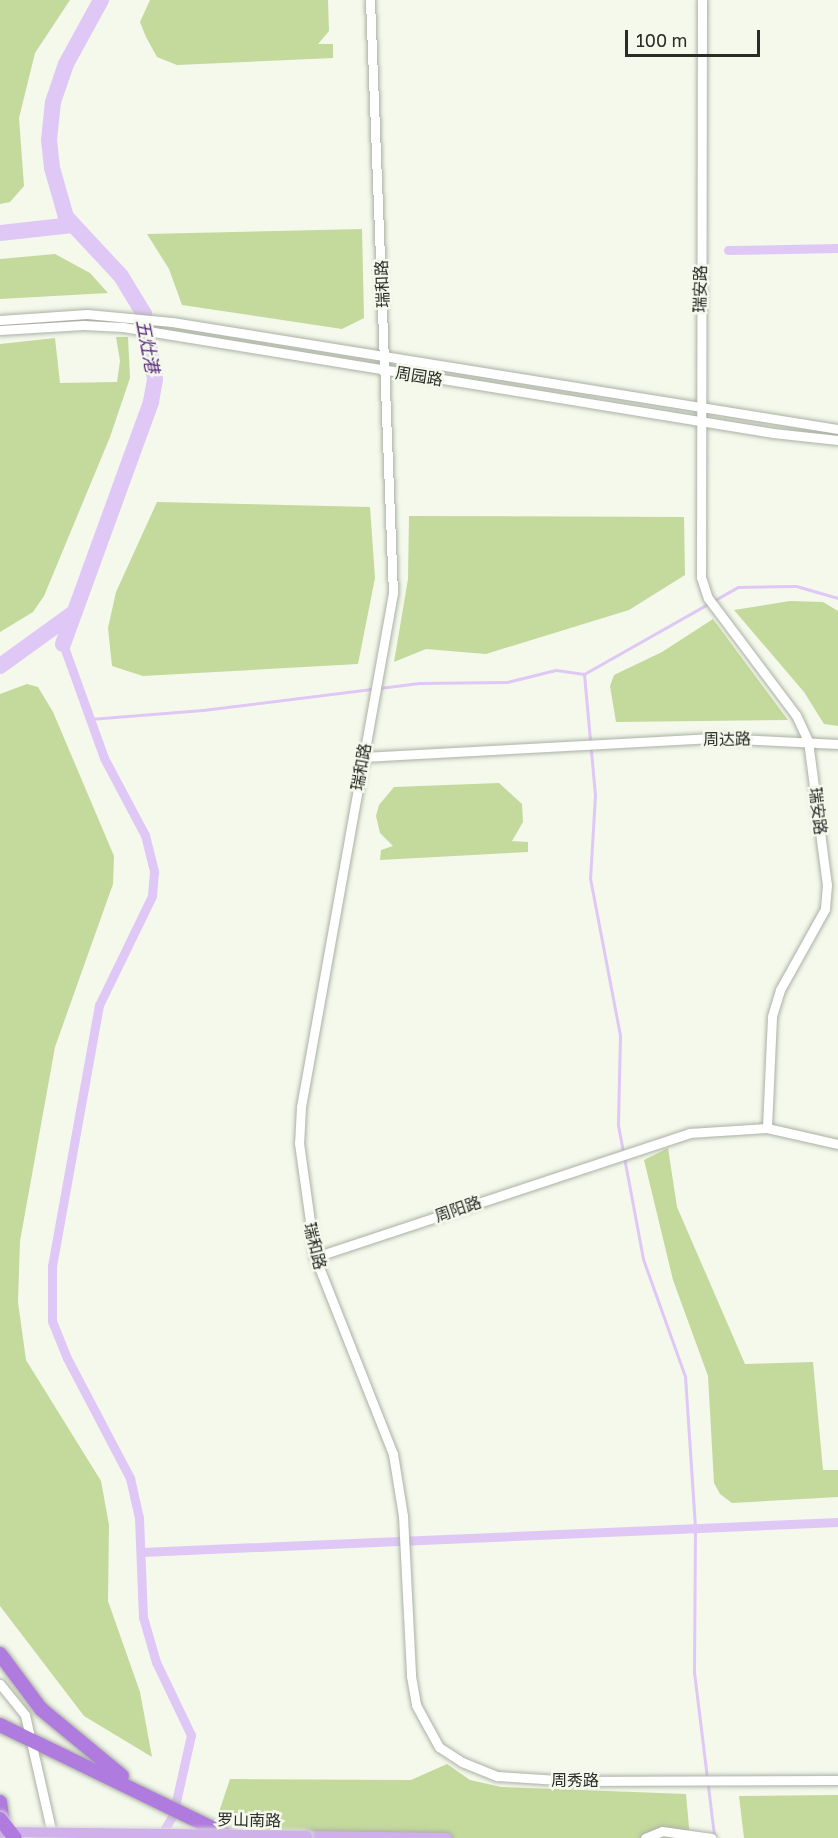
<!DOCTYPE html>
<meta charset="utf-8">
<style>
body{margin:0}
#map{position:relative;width:838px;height:1838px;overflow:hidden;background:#f4f9ec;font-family:"Golos Text","Noto Sans SC",sans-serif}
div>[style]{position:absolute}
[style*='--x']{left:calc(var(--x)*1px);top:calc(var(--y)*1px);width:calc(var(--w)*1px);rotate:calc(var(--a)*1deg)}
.green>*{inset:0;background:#c4d99c}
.stream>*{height:3px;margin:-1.5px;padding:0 1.5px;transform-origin:1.5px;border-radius:1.5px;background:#dfc8f6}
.canal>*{height:9px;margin:-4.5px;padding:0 4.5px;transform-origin:4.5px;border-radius:4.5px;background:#dfc8f6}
.river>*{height:16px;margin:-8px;padding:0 8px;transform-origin:8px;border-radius:8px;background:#dfc8f6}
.roads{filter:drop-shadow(0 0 2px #abb0a4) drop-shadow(0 0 2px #abb0a4)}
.minor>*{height:9px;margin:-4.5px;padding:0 4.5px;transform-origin:4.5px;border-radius:4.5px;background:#fff}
.major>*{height:10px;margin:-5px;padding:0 5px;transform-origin:5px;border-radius:5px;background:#d0b0eb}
.highway>*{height:14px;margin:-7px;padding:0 7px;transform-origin:7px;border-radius:7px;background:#b07bde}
.bridges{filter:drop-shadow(0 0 2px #d9d9d8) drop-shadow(0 0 2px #d9d9d8)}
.major-bridge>*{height:10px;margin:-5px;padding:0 5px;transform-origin:5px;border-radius:5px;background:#d0b0eb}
.highway-bridge>*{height:14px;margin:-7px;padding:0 7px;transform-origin:7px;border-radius:7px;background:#b07bde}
span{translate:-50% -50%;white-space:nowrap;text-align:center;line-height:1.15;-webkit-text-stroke:5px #f4f9ec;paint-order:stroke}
.street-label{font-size:16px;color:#2b2c28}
.water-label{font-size:18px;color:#5a287e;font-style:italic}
.scale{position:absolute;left:625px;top:30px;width:135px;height:27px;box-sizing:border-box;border:3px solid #2b2c28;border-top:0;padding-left:8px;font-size:18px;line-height:21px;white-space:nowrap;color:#2b2c28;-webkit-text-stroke:4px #f4f9ec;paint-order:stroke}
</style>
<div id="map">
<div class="green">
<div style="clip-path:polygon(0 0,70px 0,35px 53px,19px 118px,24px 186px,10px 202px,0 204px)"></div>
<div style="clip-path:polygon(150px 0,328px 0,329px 31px,318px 44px,333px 44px,333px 58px,177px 65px,157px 57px,146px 37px,140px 22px)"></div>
<div style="clip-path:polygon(362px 229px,364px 318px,342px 329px,182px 305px,169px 269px,147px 234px)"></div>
<div style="clip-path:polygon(55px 254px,90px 273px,108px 293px,0 299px,0 259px)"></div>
<div style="clip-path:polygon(116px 337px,128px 337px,130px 378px,110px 437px,44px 596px,33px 612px,0 632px,0 344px,55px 338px,60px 383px,117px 382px,120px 361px)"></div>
<div style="clip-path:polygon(157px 502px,370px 507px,375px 578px,358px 664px,143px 676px,112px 666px,108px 628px,116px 592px)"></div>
<div style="clip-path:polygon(409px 516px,684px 517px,685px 575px,629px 610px,486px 654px,426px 649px,394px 662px,408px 579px)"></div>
<div style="clip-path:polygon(790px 601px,823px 602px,838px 611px,838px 726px,824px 724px,804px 692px,734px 610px)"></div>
<div style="clip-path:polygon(713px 619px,788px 720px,616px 722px,610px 686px,614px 675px,662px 652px)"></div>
<div style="clip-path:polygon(27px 684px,38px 687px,53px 712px,114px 856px,113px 884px,55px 1047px,20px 1241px,18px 1302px,26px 1360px,101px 1481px,109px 1525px,108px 1601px,140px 1692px,152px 1757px,84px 1716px,0 1606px,0 694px)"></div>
<div style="clip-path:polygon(499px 783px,522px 804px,523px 822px,512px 841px,528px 842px,528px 852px,380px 860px,381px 850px,393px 846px,380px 833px,376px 816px,379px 805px,394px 787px)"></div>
<div style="clip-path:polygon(668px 1148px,677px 1207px,745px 1364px,813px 1362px,823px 1470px,838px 1470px,838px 1497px,732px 1503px,720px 1494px,714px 1483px,708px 1376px,673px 1280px,644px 1160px)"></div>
<div style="clip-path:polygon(447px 1764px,470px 1780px,501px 1787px,686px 1794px,690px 1838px,288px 1838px,218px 1815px,230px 1779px,411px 1780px)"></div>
<div style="clip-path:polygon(838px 1795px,838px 1838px,744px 1838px,739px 1796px)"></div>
</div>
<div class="stream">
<div style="--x:584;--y:674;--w:121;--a:84.8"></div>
<div style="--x:595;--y:795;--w:83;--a:93.4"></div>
<div style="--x:590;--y:878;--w:160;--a:79.2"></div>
<div style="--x:620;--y:1035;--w:90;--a:91.3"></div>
<div style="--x:618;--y:1125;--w:136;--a:79.4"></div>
<div style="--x:643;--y:1259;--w:124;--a:70.3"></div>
<div style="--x:685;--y:1376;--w:152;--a:86.2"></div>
<div style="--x:695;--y:1528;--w:144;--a:90.4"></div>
<div style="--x:694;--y:1672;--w:165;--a:83"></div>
<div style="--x:90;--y:719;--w:113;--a:-4.6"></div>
<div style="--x:203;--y:710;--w:218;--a:-7.1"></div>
<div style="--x:419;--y:683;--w:88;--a:-0.7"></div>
<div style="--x:507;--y:682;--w:50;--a:-13.8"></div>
<div style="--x:556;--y:670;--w:28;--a:8"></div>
<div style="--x:584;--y:674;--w:177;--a:-29.5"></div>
<div style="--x:738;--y:587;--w:58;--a:-1"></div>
<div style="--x:796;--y:586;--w:44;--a:15.9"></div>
</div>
<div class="canal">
<div style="--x:728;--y:250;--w:110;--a:-1"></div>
<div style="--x:63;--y:644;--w:121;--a:70.2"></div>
<div style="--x:104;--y:758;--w:87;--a:62"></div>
<div style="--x:145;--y:835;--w:38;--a:76"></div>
<div style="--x:154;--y:872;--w:24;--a:95"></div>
<div style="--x:152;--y:896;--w:121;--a:115.9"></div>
<div style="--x:99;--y:1005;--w:266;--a:100.2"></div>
<div style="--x:52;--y:1267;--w:54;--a:90"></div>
<div style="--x:52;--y:1321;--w:40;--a:68"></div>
<div style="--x:67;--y:1358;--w:136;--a:62.3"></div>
<div style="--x:130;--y:1478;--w:41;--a:77.3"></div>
<div style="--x:139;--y:1518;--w:99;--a:87.7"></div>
<div style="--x:143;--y:1617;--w:47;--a:73.9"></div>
<div style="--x:156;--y:1662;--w:81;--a:64.4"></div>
<div style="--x:191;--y:1735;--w:82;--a:102.7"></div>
<div style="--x:173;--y:1815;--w:26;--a:121"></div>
<div style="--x:142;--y:1552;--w:697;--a:-2.47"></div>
</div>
<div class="river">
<div style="--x:0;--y:233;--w:73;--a:-6.3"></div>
<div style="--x:63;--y:644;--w:258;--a:-70"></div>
<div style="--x:151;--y:402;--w:23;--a:-80"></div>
<div style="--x:155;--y:379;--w:66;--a:-99.6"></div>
<div style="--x:144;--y:314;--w:44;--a:-121.2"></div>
<div style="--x:121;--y:276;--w:81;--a:-133"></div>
<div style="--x:66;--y:217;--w:51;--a:-105.9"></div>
<div style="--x:52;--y:168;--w:28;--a:-96"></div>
<div style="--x:49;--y:140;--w:38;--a:-84"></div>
<div style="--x:53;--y:102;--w:40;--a:-71.1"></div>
<div style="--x:66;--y:64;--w:73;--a:-61.3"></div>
<div style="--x:0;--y:666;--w:92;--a:-35.8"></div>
</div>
<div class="roads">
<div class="minor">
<div style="--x:370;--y:0;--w:593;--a:87.78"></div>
<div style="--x:393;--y:593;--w:522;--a:100.15"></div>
<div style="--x:301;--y:1107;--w:36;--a:93"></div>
<div style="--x:299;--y:1143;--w:115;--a:82"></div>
<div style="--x:315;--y:1257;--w:212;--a:68.4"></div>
<div style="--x:393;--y:1454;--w:63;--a:80.8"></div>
<div style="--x:403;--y:1516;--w:160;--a:87.1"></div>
<div style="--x:411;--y:1676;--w:29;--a:80"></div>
<div style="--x:416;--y:1705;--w:48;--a:61.3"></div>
<div style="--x:439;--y:1747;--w:27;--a:33"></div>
<div style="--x:462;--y:1762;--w:38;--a:22"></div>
<div style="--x:497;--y:1776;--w:76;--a:3.8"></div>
<div style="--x:573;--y:1781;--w:265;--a:-0.2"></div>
<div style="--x:702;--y:0;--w:577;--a:90.1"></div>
<div style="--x:701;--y:577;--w:22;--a:72"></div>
<div style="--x:708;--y:598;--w:146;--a:53.1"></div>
<div style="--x:796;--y:715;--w:29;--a:65"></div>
<div style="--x:808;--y:741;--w:145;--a:82.5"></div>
<div style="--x:827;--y:885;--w:24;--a:95"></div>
<div style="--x:825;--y:909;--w:93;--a:119.1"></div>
<div style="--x:780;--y:990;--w:28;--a:107"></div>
<div style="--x:772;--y:1017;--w:111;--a:92.6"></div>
<div style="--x:0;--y:320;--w:87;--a:-3.9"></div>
<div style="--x:87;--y:314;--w:85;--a:5.4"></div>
<div style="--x:172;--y:322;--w:675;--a:9.13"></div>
<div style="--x:0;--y:330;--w:83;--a:-3.4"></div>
<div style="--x:83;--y:325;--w:40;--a:2.9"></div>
<div style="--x:123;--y:327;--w:659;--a:9.26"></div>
<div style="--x:773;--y:433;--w:65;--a:6.1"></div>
<div style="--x:363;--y:757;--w:355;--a:-3.1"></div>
<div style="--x:717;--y:738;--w:121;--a:2.8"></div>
<div style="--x:315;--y:1257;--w:394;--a:-18.3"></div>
<div style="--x:689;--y:1133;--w:78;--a:-3.7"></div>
<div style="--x:767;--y:1128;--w:73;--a:12.7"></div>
<div style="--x:0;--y:1684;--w:40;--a:51"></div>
<div style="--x:25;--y:1715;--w:126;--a:77.2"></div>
<div style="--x:645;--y:1838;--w:18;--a:-22"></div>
<div style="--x:662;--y:1831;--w:50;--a:8"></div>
</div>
<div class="major">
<div style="--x:307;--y:1836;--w:140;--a:0.8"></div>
</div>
<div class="highway">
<div style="--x:0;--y:1654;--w:69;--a:53.3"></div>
<div style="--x:41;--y:1709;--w:105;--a:39.6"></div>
<div style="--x:0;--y:1725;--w:257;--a:25.9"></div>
<div style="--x:0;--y:1802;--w:36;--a:82"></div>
</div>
</div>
<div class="bridges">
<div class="major-bridge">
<div style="--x:0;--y:1832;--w:307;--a:0.7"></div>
</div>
<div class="highway-bridge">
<div style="--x:0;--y:1819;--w:24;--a:52"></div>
</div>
</div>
<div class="street-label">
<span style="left:382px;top:284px;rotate:-92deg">瑞和路</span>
<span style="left:700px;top:289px;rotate:-89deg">瑞安路</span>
<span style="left:419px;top:376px;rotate:9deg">周园路</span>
<span style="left:727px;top:739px;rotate:-1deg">周达路</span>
<span style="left:361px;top:767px;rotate:-80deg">瑞和路</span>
<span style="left:818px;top:811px;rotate:83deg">瑞安路</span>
<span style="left:458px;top:1209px;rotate:-19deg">周阳路</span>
<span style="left:315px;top:1246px;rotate:76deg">瑞和路</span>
<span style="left:575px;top:1780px">周秀路</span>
<span style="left:249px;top:1820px;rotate:1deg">罗山南路</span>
</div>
<div class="water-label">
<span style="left:148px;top:346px;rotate:79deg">五灶港</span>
</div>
<div class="scale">100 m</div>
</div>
